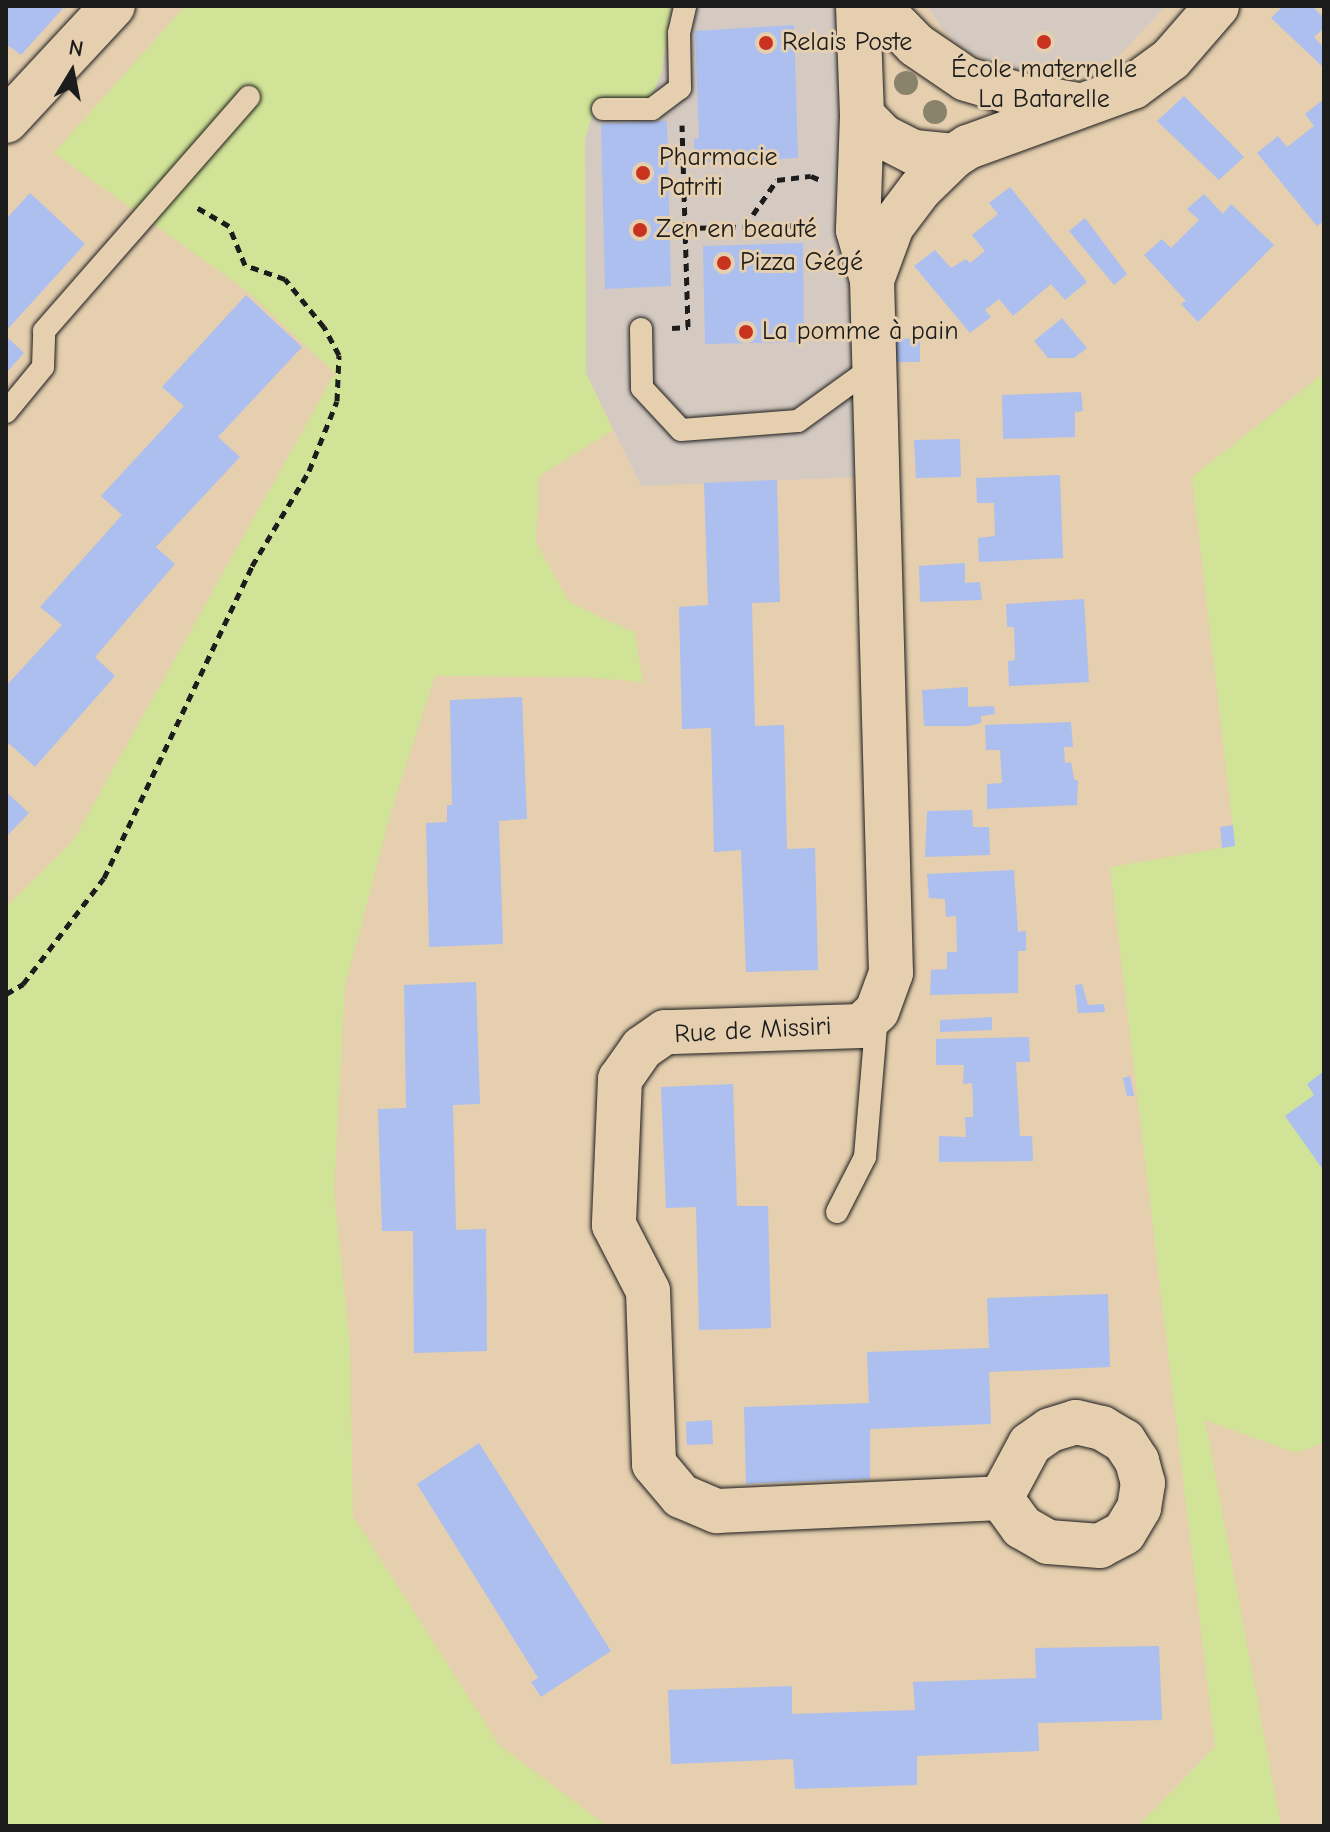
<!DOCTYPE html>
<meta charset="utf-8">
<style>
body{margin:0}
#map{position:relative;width:1330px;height:1832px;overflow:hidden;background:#e5cfaf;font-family:"Comic Neue",sans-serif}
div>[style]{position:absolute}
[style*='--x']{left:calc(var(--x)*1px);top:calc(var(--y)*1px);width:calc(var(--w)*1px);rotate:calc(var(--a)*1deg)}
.built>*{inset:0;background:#d4cac2}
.green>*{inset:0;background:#d1e397}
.building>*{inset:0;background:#acbfee}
.path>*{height:5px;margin-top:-2.5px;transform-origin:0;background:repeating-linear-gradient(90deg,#1c1c1c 0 8px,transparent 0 14px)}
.roads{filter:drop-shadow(0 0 2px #1c1c1c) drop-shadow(0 0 2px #1c1c1c)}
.service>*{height:22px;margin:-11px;padding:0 11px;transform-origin:11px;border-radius:11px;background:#e5cfaf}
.minor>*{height:44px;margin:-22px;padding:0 22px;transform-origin:22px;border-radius:22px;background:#e5cfaf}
.trees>*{width:24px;height:24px;margin:-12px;border-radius:50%;background:#8a836c}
.dots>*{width:22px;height:22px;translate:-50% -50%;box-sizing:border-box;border:4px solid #e5cfaf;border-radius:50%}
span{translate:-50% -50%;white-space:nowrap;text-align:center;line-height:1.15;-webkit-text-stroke:6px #e5cfaf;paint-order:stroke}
.poi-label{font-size:26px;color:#1c1c1c}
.left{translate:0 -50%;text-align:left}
.street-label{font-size:26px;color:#1c1c1c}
.frame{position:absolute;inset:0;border:8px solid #1c1c1c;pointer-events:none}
.north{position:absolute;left:32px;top:32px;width:80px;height:80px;-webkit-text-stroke:6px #e5cfaf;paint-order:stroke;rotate:10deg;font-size:22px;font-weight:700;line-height:32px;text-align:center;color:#1c1c1c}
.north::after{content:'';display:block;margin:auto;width:28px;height:36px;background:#1c1c1c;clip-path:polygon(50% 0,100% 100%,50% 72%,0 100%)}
</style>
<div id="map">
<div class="built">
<div style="clip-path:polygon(671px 6px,839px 6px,857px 477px,641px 486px,586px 373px,585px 139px,597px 99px,662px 71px)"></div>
<div style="clip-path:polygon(927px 6px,1166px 6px,1116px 59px,1074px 75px,1032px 76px,968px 53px,943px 30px)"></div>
</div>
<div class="green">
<div style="clip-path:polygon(185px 6px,671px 6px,662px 71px,650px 100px,597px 99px,585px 139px,586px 373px,613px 430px,539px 476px,536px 542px,569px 602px,635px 633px,643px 682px,584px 677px,435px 676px,393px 805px,345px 986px,334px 1192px,350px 1346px,353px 1516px,499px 1745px,607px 1826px,6px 1826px,6px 907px,73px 841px,335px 373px,247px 291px,54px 153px)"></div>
<div style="clip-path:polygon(1324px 373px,1324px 1442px,1296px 1453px,1205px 1420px,1281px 1826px,1125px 1826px,1140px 1824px,1215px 1747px,1110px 867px,1235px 846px,1192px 477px)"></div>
</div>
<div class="building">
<div style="clip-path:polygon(6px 6px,65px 6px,21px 55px,9px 46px,6px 49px)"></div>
<div style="clip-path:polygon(1283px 6px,1312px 6px,1324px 18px,1324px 28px,1314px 37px,1324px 48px,1322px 66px,1271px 18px)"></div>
<div style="clip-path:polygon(794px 25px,798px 158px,700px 163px,699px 156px,694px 155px,694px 139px,699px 138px,695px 31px)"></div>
<div style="clip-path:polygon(1184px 96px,1244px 157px,1219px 180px,1157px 121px)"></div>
<div style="clip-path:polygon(1324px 99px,1324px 221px,1317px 226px,1257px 153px,1278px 136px,1287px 147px,1314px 126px,1305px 114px)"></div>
<div style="clip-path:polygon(667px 121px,671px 286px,605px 289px,601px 124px)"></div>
<div style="clip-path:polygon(1010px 187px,1087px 282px,1065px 300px,1051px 284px,1013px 316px,999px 299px,985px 310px,991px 317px,970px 333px,914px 266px,935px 250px,951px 268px,966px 259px,970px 263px,985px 251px,972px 235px,998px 214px,989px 203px)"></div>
<div style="clip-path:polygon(30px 193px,85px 244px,6px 331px,6px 219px)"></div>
<div style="clip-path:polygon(1204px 194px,1223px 214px,1231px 204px,1274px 245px,1198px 322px,1181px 304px,1186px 301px,1144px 255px,1162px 239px,1171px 248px,1199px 220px,1187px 209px)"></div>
<div style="clip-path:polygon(1085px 218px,1127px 274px,1114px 285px,1069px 231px)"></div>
<div style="clip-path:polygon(803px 243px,804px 342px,705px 344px,703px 246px)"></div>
<div style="clip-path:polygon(246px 295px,302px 347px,218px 437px,240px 457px,156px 547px,175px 564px,95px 657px,115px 676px,35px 767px,6px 741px,6px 686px,62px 625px,40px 607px,122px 515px,101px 496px,184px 406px,162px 387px)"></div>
<div style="clip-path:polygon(1062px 318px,1087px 348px,1074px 358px,1048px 358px,1034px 341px)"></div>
<div style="clip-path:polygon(6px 336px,24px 353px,6px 373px)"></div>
<div style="clip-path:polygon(920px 338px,920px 362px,895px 362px,895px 339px)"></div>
<div style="clip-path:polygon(1081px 392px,1083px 411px,1075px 412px,1075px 437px,1003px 439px,1002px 395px)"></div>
<div style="clip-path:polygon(960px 439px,961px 477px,916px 478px,914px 440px)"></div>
<div style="clip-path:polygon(1060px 475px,1063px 558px,979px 562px,978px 538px,995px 536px,994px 503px,977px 503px,976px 478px)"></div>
<div style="clip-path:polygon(777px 480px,780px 602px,752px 603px,755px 726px,784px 725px,787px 849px,815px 848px,818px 970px,746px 972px,741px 850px,714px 852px,711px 728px,682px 729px,679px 607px,708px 605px,704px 483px)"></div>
<div style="clip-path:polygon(965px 563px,965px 583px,980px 582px,982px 600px,920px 602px,919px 566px)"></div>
<div style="clip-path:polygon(1084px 599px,1089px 682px,1009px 686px,1008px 661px,1015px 660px,1014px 627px,1007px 627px,1006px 604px)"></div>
<div style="clip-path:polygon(968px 687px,968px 707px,994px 706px,995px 714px,981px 716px,981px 723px,969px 726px,924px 726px,922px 690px)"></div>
<div style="clip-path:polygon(522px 697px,527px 819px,499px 821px,503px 944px,429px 947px,426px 823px,447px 822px,447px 805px,452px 805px,450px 700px)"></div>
<div style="clip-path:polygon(1071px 722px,1073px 747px,1064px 747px,1065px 763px,1071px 762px,1074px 779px,1078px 781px,1077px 805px,987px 809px,987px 784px,1002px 783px,1000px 750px,986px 750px,985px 725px)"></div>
<div style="clip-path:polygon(6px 792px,29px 813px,6px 837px)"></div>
<div style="clip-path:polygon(972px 810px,973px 827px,989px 827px,990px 855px,925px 857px,927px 811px)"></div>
<div style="clip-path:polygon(1233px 825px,1235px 846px,1222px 848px,1220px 827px)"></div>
<div style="clip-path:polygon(1014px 870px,1018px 932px,1026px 931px,1026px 951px,1018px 951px,1018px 993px,930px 995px,931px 970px,947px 969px,947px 952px,957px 952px,956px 916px,946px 917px,945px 899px,929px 898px,927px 874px)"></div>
<div style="clip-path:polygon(476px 982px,480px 1104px,453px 1105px,456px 1230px,486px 1229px,487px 1351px,414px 1353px,413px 1231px,382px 1231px,378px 1109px,406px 1108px,404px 985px)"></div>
<div style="clip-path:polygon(1082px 984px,1088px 1005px,1104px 1004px,1105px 1012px,1078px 1013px,1075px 985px)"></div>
<div style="clip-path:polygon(992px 1017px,992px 1030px,940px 1032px,940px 1020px)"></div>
<div style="clip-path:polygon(1029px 1037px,1030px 1062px,1016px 1062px,1020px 1136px,1032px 1136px,1033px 1161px,939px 1162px,939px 1136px,966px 1137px,965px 1117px,973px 1117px,973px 1100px,972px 1083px,963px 1084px,964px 1065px,936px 1065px,936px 1039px)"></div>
<div style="clip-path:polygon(1324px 1071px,1324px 1171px,1285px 1116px,1314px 1095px,1307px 1084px)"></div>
<div style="clip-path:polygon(1130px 1076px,1134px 1096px,1127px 1096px,1123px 1078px)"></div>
<div style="clip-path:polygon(733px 1084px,737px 1206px,768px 1206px,771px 1328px,699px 1330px,696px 1207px,666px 1208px,661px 1087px)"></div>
<div style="clip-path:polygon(1108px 1294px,1110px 1367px,989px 1372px,991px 1424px,870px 1429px,870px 1479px,746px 1484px,744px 1407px,869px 1403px,867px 1352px,989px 1348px,987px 1298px)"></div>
<div style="clip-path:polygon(712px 1420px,713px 1444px,687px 1445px,686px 1422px)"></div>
<div style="clip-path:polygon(479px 1443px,611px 1651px,541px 1697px,531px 1682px,538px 1678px,417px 1484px)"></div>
<div style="clip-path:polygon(1159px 1646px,1162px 1720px,1038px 1723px,1039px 1751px,917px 1756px,917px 1785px,795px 1789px,793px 1759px,671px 1764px,668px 1690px,792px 1686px,792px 1714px,915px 1710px,913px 1682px,1036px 1678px,1035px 1648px)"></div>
</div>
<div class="path">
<div style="--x:745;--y:226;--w:56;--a:-55.2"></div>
<div style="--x:777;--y:180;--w:34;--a:-7"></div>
<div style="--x:811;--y:176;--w:8;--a:23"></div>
<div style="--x:686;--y:228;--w:128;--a:-1.3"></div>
<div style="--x:672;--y:328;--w:16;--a:-4"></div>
<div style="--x:688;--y:327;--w:202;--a:-91.7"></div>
<div style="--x:6;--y:994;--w:20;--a:-30"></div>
<div style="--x:23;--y:984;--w:133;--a:-52.6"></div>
<div style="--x:104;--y:878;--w:345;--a:-64.6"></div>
<div style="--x:252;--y:566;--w:111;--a:-59"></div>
<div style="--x:309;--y:471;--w:75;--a:-68.2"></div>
<div style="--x:337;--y:401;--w:46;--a:-87.5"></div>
<div style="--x:339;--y:355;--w:32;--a:-118"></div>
<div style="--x:324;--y:327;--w:62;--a:-129.1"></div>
<div style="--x:285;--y:279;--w:42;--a:-160.7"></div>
<div style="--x:245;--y:265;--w:42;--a:-112.3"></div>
<div style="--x:229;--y:226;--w:39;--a:-150"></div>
</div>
<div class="roads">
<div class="service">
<div style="--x:603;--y:109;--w:49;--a:0"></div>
<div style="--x:652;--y:109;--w:35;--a:-37"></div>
<div style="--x:680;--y:88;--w:55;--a:-91"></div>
<div style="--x:679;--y:33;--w:28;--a:-77"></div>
<div style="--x:641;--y:329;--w:59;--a:89"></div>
<div style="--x:642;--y:388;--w:57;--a:47.1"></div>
<div style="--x:681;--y:430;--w:117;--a:-4.4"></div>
<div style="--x:798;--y:421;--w:92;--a:-35.8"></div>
<div style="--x:6;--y:412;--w:58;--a:-50.6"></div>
<div style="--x:43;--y:367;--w:36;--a:-88"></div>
<div style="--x:44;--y:331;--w:311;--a:-48.8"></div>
<div style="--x:837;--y:1212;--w:62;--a:-63"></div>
<div style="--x:865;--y:1157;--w:144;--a:-85.2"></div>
</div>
<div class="minor">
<div style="--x:858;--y:6;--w:109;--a:87.9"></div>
<div style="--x:862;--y:115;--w:29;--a:46"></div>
<div style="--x:882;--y:136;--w:36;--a:27"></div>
<div style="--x:914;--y:152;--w:40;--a:5.7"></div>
<div style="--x:954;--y:156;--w:17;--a:-33"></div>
<div style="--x:968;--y:147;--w:176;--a:-20"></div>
<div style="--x:1133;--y:87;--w:47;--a:-36.4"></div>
<div style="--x:1171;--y:59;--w:70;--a:-49"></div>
<div style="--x:878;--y:6;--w:54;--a:45.7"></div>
<div style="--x:916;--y:45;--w:60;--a:34.2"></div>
<div style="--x:966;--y:79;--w:56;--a:16.5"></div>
<div style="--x:1020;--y:95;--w:59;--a:9.8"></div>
<div style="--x:862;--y:115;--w:115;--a:92"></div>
<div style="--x:858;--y:230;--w:52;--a:74.4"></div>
<div style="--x:872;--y:280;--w:693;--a:88.43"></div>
<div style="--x:891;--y:973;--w:40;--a:110.2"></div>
<div style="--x:877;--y:1011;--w:22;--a:137"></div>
<div style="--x:861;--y:1026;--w:196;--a:178.2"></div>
<div style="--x:665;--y:1032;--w:28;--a:145"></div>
<div style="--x:642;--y:1048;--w:38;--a:125"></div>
<div style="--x:620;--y:1079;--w:146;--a:92.4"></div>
<div style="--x:614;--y:1225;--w:74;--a:62.7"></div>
<div style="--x:648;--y:1291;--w:173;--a:88"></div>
<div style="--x:654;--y:1464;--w:42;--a:49.8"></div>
<div style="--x:681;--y:1496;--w:39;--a:23"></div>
<div style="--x:717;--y:1511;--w:284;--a:-2.6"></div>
<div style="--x:1001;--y:1498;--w:61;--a:-61.8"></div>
<div style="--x:1030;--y:1444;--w:24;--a:-35"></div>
<div style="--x:1050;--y:1430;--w:27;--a:-17"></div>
<div style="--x:1076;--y:1422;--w:27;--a:13"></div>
<div style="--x:1102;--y:1428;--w:26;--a:31"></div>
<div style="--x:1124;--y:1441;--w:24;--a:57"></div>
<div style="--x:1137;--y:1461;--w:23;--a:75"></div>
<div style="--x:1143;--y:1483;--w:25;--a:99"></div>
<div style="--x:1139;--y:1508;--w:29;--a:121"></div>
<div style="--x:1124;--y:1533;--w:27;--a:152"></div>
<div style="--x:1100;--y:1546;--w:52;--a:-175.6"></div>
<div style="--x:1048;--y:1542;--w:30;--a:-150"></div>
<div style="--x:1022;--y:1527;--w:36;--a:-126"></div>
<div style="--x:6;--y:121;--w:157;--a:-47.1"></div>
<div style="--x:872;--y:280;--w:58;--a:-69.7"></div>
<div style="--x:892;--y:226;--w:46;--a:-52.9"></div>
<div style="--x:920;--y:189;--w:47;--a:-44.1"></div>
</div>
</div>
<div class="trees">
<div style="left:906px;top:83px"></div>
<div style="left:935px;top:112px"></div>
</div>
<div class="dots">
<div style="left:1044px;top:42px;background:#c8321e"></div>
<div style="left:766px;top:43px;background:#c8321e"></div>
<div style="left:643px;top:173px;background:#c8321e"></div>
<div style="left:640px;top:230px;background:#c8321e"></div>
<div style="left:724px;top:263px;background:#c8321e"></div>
<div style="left:746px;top:332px;background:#c8321e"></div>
</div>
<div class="poi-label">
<span class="left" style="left:782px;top:43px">Relais Poste</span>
<span style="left:1044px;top:85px">École maternelle<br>La Batarelle</span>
<span class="left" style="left:659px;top:173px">Pharmacie<br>Patriti</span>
<span class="left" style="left:656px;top:230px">Zen en beauté</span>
<span class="left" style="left:740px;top:263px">Pizza Gégé</span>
<span class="left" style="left:762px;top:332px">La pomme à pain</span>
</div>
<div class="street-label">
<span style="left:753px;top:1031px;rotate:-3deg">Rue de Missiri</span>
</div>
<div class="frame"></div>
<div class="north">N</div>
</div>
